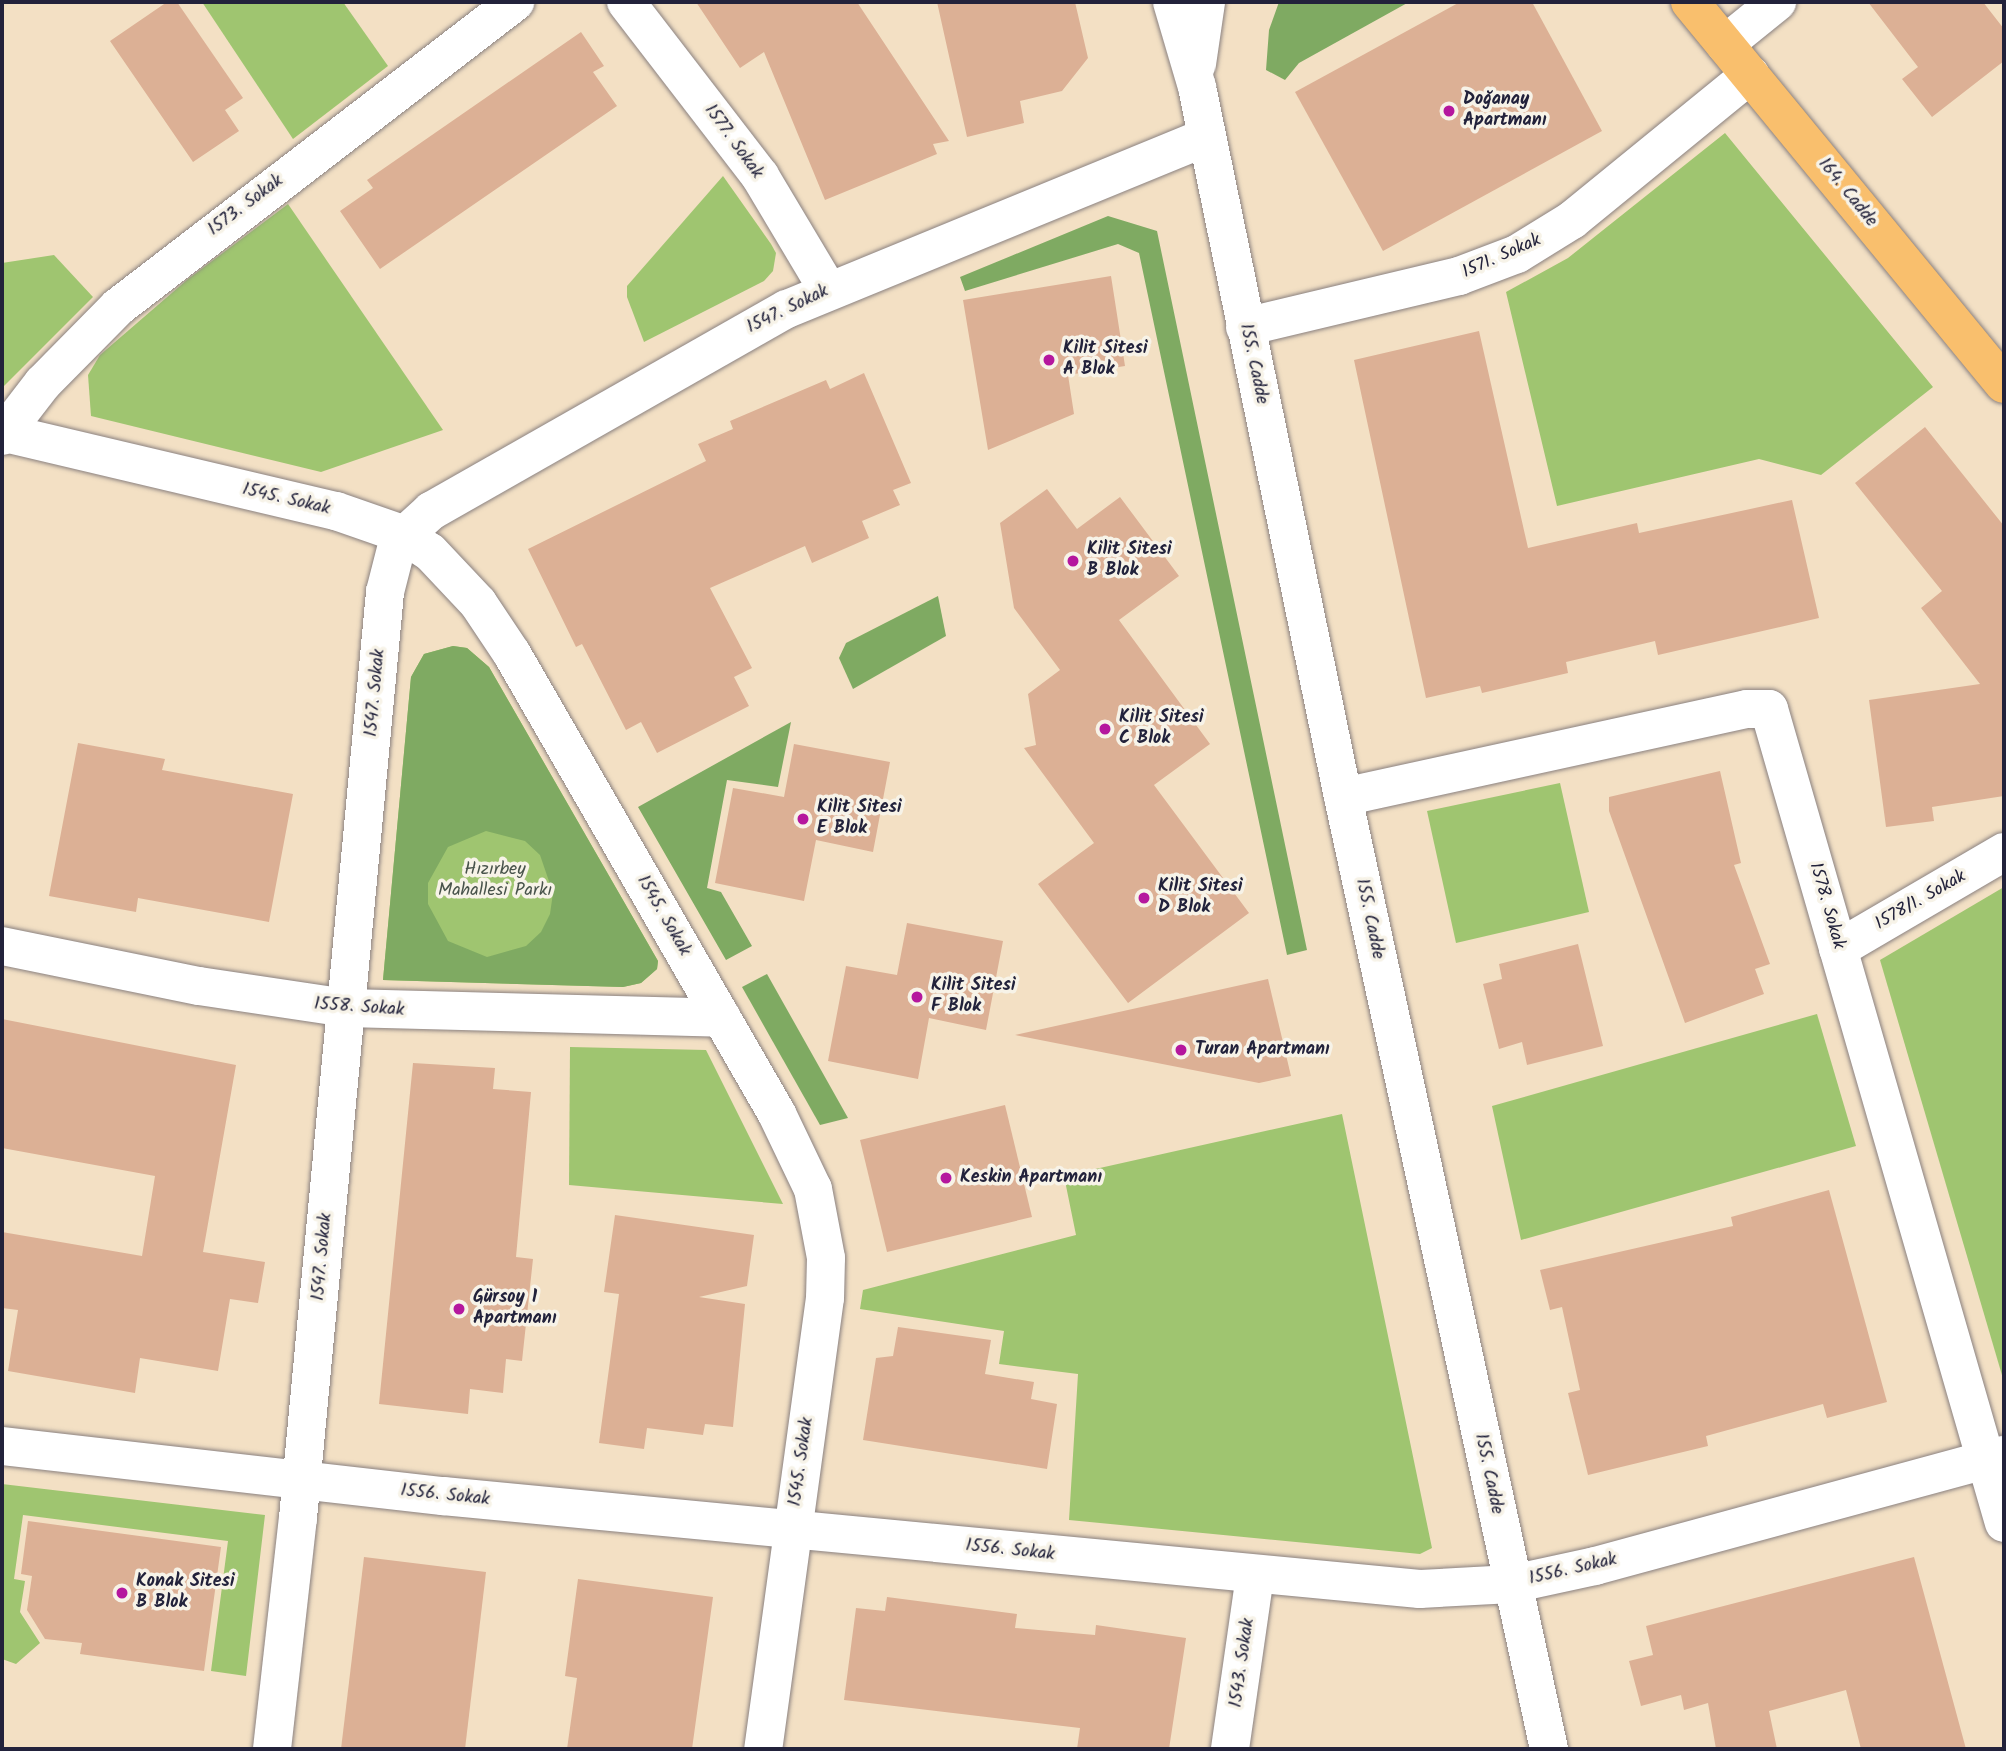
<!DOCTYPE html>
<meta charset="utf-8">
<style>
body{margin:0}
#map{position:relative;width:2006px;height:1751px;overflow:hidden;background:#f3e0c4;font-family:Kalam,sans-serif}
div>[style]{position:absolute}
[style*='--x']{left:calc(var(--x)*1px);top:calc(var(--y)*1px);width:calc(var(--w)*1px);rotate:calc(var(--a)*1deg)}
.green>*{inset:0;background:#9fc570}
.forest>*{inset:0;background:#7faa62}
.building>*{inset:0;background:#dcb095}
.roads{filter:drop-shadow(0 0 2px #8a8180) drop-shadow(0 0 2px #8a8180)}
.minor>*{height:38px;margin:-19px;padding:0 19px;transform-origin:19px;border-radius:19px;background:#fff}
.major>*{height:38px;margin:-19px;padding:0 19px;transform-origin:19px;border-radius:19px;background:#f9bf6d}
.dots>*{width:19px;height:19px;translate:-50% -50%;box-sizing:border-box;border:4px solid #f7f3e8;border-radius:50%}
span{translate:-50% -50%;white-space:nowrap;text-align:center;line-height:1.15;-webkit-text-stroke:7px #f7f3e8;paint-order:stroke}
.poi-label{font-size:18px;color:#22223b;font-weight:700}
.left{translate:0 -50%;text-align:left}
.street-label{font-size:18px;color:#22223b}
.park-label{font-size:18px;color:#48534b}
.frame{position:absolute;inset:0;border:4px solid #22223b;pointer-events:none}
</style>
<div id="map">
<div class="green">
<div style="clip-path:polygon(202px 2px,343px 2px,388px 66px,293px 139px)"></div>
<div style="clip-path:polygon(1725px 133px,1933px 387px,1821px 475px,1759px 459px,1557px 506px,1506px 292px,1568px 258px)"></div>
<div style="clip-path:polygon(723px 176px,771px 244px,776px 253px,773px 271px,764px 281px,644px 342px,627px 297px,627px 286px)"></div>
<div style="clip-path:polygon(288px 204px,443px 430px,321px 472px,91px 416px,88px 375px,100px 355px,188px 279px)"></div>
<div style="clip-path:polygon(54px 255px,93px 297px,2px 388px,2px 263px)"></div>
<div style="clip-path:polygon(453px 646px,467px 648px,489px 667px,658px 961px,657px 969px,641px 983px,623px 987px,383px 980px,411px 677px,424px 654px)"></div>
<div style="clip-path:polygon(1560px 783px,1589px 912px,1456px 943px,1427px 811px)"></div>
<div style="clip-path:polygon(2004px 887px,2004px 1382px,1880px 960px)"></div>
<div style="clip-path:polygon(1817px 1014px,1856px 1146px,1521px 1240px,1492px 1106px)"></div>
<div style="clip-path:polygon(570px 1047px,706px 1050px,783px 1204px,569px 1185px)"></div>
<div style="clip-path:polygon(1342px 1114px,1432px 1548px,1420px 1554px,1069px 1520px,1078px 1374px,999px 1364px,1004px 1331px,860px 1309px,863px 1290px,1076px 1235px,1064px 1176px)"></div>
<div style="clip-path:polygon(2px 1484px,265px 1515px,246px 1676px,211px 1671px,228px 1541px,23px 1515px,14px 1579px,25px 1581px,20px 1612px,40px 1643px,16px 1664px,2px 1659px)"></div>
</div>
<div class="forest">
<div style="clip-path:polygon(1279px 2px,1409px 2px,1299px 63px,1285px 80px,1266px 70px,1269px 30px)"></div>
<div style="clip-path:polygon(1108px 216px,1157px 231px,1307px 950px,1287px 955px,1139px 253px,1118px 244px,965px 291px,960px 277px)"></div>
<div style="clip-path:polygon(938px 596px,946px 636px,853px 689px,839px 658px,846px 643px)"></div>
<div style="clip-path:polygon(evenodd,453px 646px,467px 648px,489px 667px,658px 961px,657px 969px,641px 983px,623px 987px,383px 980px,411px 677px,424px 654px,453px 646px,486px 831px,525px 841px,540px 855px,553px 893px,550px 914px,541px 932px,526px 946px,487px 957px,448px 941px,428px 904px,428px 883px,448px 847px,486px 831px)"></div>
<div style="clip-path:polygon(791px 722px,778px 787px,727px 780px,707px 888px,721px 892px,752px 946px,726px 960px,638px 807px)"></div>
<div style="clip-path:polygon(767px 974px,848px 1118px,820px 1125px,742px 987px)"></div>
</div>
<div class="building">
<div style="clip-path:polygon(167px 2px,177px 2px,243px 98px,225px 110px,239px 131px,193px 162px,110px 41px)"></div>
<div style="clip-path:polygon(696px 2px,857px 2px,949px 141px,933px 144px,937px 154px,825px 200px,764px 52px,740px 68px)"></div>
<div style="clip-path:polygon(937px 2px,1075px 2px,1088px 58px,1062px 91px,1020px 101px,1024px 123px,967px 137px)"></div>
<div style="clip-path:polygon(1460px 2px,1532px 2px,1602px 131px,1383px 251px,1295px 92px)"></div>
<div style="clip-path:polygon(1868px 2px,1983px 2px,2004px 29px,2004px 61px,1932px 117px,1902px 79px,1918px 67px)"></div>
<div style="clip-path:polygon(581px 32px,604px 66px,593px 72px,617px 106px,380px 269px,340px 211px,373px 188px,367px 180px)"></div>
<div style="clip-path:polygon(1111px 276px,1125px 366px,1068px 375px,1074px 414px,988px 450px,963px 300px)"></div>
<div style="clip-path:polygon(1479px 331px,1528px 548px,1637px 523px,1639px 533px,1792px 500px,1819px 618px,1658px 655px,1655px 641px,1566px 662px,1568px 673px,1482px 693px,1480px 686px,1426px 698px,1354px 360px)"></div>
<div style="clip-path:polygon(864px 373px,911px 483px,893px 490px,900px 505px,862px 521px,869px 538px,812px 563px,805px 546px,710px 588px,752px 668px,734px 677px,749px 706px,657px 753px,641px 722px,626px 730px,582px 644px,576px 647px,528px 549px,706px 461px,698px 444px,733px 429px,730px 421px,826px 380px,830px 389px)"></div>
<div style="clip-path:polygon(1925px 427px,2004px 526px,2004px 796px,1932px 807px,1934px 821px,1886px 827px,1869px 700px,1980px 684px,1921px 608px,1942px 591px,1855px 483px)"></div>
<div style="clip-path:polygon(1047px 489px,1077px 529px,1120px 497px,1179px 576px,1119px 620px,1210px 744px,1154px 785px,1249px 913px,1128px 1003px,1038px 884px,1094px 843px,1024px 748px,1036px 745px,1028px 694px,1060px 670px,1014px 608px,1000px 523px)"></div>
<div style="clip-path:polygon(78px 743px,165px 759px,162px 770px,293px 794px,269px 922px,138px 898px,136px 912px,49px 896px)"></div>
<div style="clip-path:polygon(794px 744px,890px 762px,873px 852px,816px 840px,804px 901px,715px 883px,733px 788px,784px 797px)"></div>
<div style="clip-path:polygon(1720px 771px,1741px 863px,1734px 865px,1770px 964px,1755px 969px,1764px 994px,1685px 1023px,1609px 811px,1609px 797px)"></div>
<div style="clip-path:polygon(907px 923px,1003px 941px,986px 1030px,929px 1018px,918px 1079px,828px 1061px,846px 966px,897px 975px)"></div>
<div style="clip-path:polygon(1578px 944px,1603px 1046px,1527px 1065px,1522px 1042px,1499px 1049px,1483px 984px,1502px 979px,1499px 964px)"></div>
<div style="clip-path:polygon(1268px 979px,1291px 1076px,1259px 1083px,1015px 1035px)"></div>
<div style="clip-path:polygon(2px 1019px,236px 1065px,203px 1252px,265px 1262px,258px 1303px,230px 1299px,218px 1371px,140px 1358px,135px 1393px,8px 1371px,18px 1310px,2px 1308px,2px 1232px,142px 1256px,155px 1176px,2px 1148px)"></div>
<div style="clip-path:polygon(413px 1063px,495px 1068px,493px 1089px,531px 1092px,516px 1257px,533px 1259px,522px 1361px,506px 1359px,503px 1393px,470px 1389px,468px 1414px,379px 1404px)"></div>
<div style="clip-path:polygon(1005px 1105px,1032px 1217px,887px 1252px,860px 1140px)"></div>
<div style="clip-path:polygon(1829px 1190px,1887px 1402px,1827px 1418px,1823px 1404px,1706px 1436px,1708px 1446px,1588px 1475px,1568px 1393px,1580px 1390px,1562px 1307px,1550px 1310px,1540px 1270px,1733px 1226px,1731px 1217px)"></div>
<div style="clip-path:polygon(615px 1215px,754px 1235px,747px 1286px,699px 1297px,745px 1304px,733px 1427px,705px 1424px,703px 1435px,647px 1428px,644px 1449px,599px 1443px,619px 1294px,604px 1292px)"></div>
<div style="clip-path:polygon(898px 1327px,991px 1340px,985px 1374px,1034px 1382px,1031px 1399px,1057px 1404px,1047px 1469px,863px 1440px,876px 1358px,893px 1356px)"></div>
<div style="clip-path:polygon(28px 1521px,221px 1547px,204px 1671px,80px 1654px,82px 1643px,45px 1639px,27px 1610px,32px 1576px,21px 1574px)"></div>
<div style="clip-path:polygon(364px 1557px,486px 1572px,465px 1749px,341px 1749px)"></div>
<div style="clip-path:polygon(1914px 1557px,1966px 1749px,1861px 1749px,1846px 1690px,1769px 1711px,1777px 1749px,1716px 1749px,1708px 1703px,1684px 1710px,1681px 1695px,1641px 1706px,1629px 1661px,1653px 1655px,1646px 1626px)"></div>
<div style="clip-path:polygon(578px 1579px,713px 1597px,692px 1749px,567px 1749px,577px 1678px,565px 1676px)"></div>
<div style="clip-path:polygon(887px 1597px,1017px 1614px,1015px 1628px,1095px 1635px,1096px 1625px,1186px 1638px,1169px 1749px,1077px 1749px,1080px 1728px,844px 1700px,856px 1608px,885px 1611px)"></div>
</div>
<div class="roads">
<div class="minor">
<div style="--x:626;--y:2;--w:220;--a:52.4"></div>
<div style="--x:760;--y:176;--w:133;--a:59.2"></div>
<div style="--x:1172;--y:2;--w:89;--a:73.6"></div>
<div style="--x:1197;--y:87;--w:725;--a:78.38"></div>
<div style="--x:1343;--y:797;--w:974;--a:77.79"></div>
<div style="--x:1725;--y:44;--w:67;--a:-38.9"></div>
<div style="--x:1197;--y:64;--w:63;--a:-81.7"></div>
<div style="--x:1245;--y:327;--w:220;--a:-13.4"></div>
<div style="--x:1459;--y:276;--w:62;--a:-20.8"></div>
<div style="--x:1517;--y:254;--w:65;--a:-31.7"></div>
<div style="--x:1572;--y:220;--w:230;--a:-39.2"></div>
<div style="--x:5;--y:433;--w:340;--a:13.3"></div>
<div style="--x:336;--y:511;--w:70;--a:19.2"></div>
<div style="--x:402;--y:534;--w:33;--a:33"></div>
<div style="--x:430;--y:552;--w:70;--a:46.7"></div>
<div style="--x:478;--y:603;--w:61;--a:56.3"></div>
<div style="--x:512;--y:654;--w:531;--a:60.05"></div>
<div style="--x:777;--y:1114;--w:83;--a:64.4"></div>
<div style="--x:813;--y:1189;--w:70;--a:79.3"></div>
<div style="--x:826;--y:1258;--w:40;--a:91.4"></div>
<div style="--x:825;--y:1298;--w:455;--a:97.8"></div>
<div style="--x:2;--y:436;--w:67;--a:-52.3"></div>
<div style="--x:43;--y:383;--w:107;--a:-45.4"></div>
<div style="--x:118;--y:307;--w:501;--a:-37.53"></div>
<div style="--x:1343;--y:797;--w:413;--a:-12.3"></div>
<div style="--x:1747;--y:709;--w:22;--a:0"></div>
<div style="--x:1769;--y:709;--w:847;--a:73.9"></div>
<div style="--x:2;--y:946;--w:201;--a:11.5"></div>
<div style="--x:199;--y:986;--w:149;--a:8.5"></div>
<div style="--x:346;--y:1008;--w:376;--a:1.5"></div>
<div style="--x:1838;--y:949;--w:192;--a:-30.3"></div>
<div style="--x:2;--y:1446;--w:444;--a:6.5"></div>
<div style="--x:443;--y:1496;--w:981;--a:5.44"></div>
<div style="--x:1420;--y:1589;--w:92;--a:-3.1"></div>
<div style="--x:1512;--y:1584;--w:85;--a:-12.2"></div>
<div style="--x:1595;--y:1566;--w:424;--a:-15.2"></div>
<div style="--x:272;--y:1749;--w:232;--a:-83.6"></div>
<div style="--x:298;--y:1518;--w:930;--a:-84.63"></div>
<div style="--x:385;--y:592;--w:53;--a:-75.7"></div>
<div style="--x:398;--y:541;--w:45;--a:-42.3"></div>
<div style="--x:431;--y:511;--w:409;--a:-29.6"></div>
<div style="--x:787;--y:309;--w:453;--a:-22.3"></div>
<div style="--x:1230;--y:1749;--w:175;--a:-81.8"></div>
</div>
<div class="major">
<div style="--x:1690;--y:2;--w:494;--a:50.6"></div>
</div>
</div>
<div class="dots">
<div style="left:1449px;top:111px;background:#b5179e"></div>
<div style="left:1049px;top:360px;background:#b5179e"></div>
<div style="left:1073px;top:561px;background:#b5179e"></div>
<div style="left:1105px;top:729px;background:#b5179e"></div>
<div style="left:803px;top:819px;background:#b5179e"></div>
<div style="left:1144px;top:898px;background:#b5179e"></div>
<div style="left:917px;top:997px;background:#b5179e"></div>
<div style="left:1181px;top:1050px;background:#b5179e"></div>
<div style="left:946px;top:1178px;background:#b5179e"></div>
<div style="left:459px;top:1309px;background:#b5179e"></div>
<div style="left:122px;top:1593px;background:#b5179e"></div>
</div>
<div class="poi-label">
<span class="left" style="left:1463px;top:111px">Doğanay<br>Apartmanı</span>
<span class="left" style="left:1063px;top:360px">Kilit Sitesi<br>A Blok</span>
<span class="left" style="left:1087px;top:561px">Kilit Sitesi<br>B Blok</span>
<span class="left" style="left:1119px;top:729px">Kilit Sitesi<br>C Blok</span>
<span class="left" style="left:817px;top:819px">Kilit Sitesi<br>E Blok</span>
<span class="left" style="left:1158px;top:898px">Kilit Sitesi<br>D Blok</span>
<span class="left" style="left:931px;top:997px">Kilit Sitesi<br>F Blok</span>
<span class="left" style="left:1195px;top:1050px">Turan Apartmanı</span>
<span class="left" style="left:960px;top:1178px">Keskin Apartmanı</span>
<span class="left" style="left:473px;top:1309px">Gürsoy 1<br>Apartmanı</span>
<span class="left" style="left:136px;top:1593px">Konak Sitesi<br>B Blok</span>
</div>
<div class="street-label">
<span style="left:733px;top:142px;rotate:54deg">1577. Sokak</span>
<span style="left:1847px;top:193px;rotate:51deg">164. Cadde</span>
<span style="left:246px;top:206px;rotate:-37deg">1573. Sokak</span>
<span style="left:1502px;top:257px;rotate:-24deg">1571. Sokak</span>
<span style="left:788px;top:310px;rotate:-26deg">1547. Sokak</span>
<span style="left:1253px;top:364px;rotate:78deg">155. Cadde</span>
<span style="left:286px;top:500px;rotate:13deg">1545. Sokak</span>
<span style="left:376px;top:693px;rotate:-85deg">1547. Sokak</span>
<span style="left:1921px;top:901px;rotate:-30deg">1578/1. Sokak</span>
<span style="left:1826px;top:906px;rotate:74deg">1578. Sokak</span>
<span style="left:663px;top:916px;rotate:60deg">1545. Sokak</span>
<span style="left:1369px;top:919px;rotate:78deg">155. Cadde</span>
<span style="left:359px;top:1008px;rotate:4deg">1558. Sokak</span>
<span style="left:323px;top:1257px;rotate:-85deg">1547. Sokak</span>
<span style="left:802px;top:1462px;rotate:-82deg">1545. Sokak</span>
<span style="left:1488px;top:1474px;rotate:78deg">155. Cadde</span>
<span style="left:445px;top:1496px;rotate:6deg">1556. Sokak</span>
<span style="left:1010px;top:1551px;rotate:6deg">1556. Sokak</span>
<span style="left:1573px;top:1570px;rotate:-13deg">1556. Sokak</span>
<span style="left:1243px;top:1663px;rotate:-82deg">1543. Sokak</span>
</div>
<div class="park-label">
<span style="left:495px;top:881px">Hızırbey<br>Mahallesi Parkı</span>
</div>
<div class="frame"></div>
</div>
